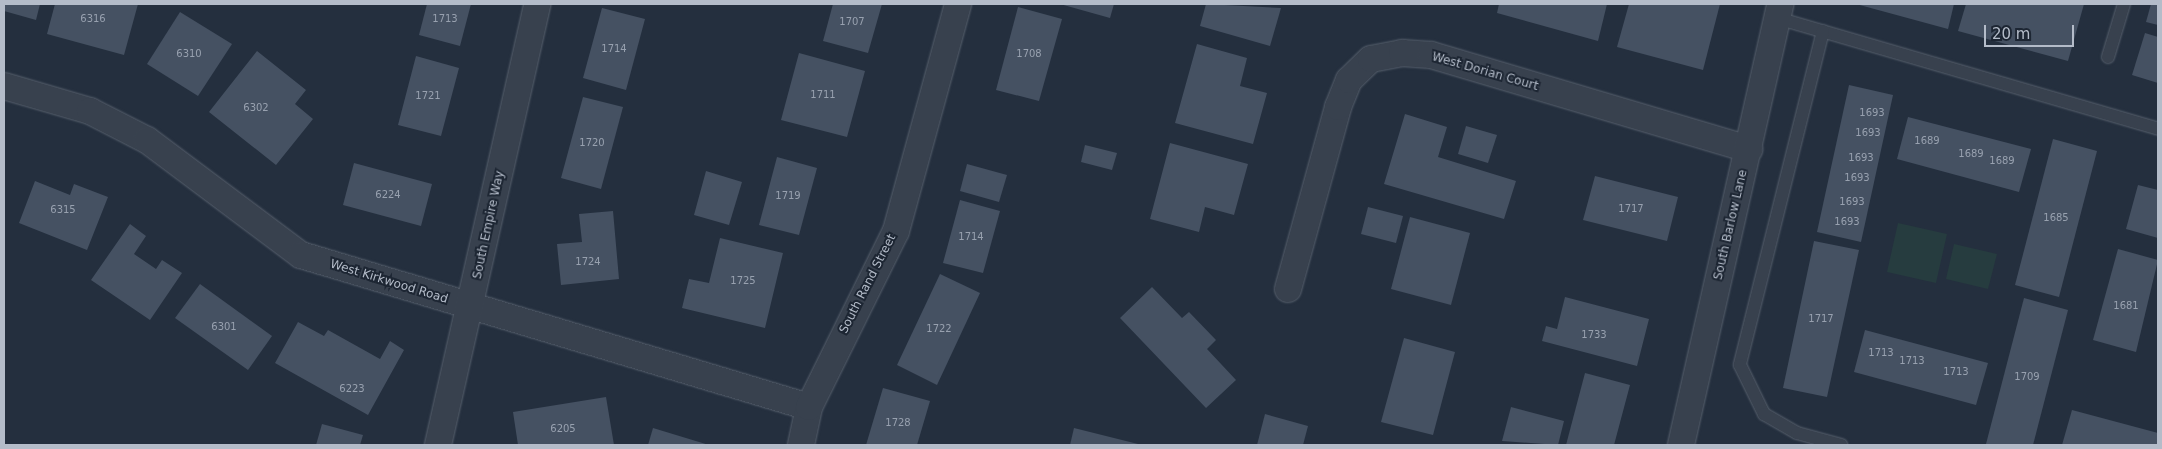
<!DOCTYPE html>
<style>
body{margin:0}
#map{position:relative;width:2162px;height:449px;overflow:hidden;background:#242f3e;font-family:"DejaVu Sans",sans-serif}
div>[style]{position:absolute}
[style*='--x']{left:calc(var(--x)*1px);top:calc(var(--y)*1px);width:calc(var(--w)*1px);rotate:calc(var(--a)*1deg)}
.green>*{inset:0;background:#263c3f}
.building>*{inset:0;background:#455162}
.roads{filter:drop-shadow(0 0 1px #565f6c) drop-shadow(0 0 1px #565f6c)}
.service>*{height:12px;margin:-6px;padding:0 6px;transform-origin:6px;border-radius:6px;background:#38414e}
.minor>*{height:26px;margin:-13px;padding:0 13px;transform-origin:13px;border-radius:13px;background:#38414e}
span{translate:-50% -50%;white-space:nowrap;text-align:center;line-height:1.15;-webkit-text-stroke:4px #1d2633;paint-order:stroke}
.number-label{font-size:10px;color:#98a1af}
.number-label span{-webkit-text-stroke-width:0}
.street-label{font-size:12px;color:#b4bcc9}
.frame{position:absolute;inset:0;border:5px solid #b4bcc9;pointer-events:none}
.scale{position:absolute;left:1984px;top:25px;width:90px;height:22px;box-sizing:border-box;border:2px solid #b4bcc9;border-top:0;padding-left:6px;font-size:15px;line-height:18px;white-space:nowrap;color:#b4bcc9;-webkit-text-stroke:4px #1d2633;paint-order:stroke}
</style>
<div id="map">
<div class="green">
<div style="clip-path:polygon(1898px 223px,1947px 234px,1936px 283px,1887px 272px)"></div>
<div style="clip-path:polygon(1954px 244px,1997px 254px,1988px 289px,1946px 279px)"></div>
</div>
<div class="building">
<div style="clip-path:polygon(4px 4px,40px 4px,36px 20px,4px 11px)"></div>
<div style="clip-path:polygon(55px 4px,138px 4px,124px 55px,47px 34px)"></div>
<div style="clip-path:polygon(427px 4px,471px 4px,460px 46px,419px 35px)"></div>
<div style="clip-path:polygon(833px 4px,882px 4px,868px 53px,823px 41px)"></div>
<div style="clip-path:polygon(1060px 4px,1114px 4px,1110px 18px)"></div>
<div style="clip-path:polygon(1206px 4px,1281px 8px,1270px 46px,1200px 26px)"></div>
<div style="clip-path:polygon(1499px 4px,1607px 4px,1598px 41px,1497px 13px)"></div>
<div style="clip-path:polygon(1629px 4px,1720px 4px,1703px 70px,1617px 47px)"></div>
<div style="clip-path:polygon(1856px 4px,1954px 4px,1948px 29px)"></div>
<div style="clip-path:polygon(1966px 4px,2084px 4px,2068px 61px,1958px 31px)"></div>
<div style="clip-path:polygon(2151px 4px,2158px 4px,2158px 25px,2146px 22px)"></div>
<div style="clip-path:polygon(1018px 7px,1062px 19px,1039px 101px,996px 90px)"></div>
<div style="clip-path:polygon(602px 8px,645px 19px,626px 90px,583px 78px)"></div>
<div style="clip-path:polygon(180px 12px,232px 44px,198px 96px,147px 64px)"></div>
<div style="clip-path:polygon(2145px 33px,2158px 37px,2158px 83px,2132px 75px)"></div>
<div style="clip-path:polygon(1197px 44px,1247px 58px,1240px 86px,1267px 93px,1253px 144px,1175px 123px)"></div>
<div style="clip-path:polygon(257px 51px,306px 90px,295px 104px,313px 119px,276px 165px,209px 112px)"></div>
<div style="clip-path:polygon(799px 53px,865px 71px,847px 137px,781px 120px)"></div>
<div style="clip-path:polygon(416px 56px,459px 68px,441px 136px,398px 125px)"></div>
<div style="clip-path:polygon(1849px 85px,1893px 95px,1861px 242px,1817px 232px)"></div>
<div style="clip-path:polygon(583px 97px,623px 107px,601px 189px,561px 178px)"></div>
<div style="clip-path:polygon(1405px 114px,1447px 127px,1438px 157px,1516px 181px,1504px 219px,1384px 184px)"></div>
<div style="clip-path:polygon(1908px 117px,2031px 149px,2019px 192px,1897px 159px)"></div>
<div style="clip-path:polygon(1466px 126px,1497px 135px,1488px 163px,1458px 154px)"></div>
<div style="clip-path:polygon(2053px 139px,2097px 151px,2059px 297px,2015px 285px)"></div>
<div style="clip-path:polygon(1170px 143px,1248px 164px,1234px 215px,1205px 207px,1199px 232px,1150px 219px)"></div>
<div style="clip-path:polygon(1085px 145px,1117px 153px,1112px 170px,1081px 162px)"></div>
<div style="clip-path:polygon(777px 157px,817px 168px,799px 235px,759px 225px)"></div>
<div style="clip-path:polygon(354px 163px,432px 184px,421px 226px,343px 205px)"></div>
<div style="clip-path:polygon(967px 164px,1007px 175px,999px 202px,960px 191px)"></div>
<div style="clip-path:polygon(706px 171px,742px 182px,729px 225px,694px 215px)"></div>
<div style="clip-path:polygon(1595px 176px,1678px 197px,1667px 241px,1583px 220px)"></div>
<div style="clip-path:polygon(35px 181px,70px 195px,74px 184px,108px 197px,87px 250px,19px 223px)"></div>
<div style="clip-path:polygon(2138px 185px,2158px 190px,2158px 238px,2126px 229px)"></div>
<div style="clip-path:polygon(960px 200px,1000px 211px,983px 273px,943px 263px)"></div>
<div style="clip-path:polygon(1368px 207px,1403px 216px,1396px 243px,1361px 234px)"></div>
<div style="clip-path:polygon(613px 211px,619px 279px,561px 285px,557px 244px,582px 242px,579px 214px)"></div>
<div style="clip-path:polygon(1410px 217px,1470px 233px,1451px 305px,1391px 289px)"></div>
<div style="clip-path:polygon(130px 224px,146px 236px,134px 254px,156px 269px,162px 260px,182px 273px,150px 320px,91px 280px)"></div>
<div style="clip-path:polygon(720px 238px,783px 253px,765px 328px,682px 308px,689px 279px,709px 283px)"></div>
<div style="clip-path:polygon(1814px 241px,1859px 250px,1827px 397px,1783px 388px)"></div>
<div style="clip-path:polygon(2118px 249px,2158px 260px,2136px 352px,2093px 340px)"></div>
<div style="clip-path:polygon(940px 274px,980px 293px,937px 385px,897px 365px)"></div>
<div style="clip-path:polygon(200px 284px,272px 336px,248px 370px,175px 318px)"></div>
<div style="clip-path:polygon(1152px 287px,1182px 318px,1189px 312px,1216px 340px,1207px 349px,1236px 380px,1206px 408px,1120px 318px)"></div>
<div style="clip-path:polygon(1565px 297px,1649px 319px,1637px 366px,1542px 341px,1546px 326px,1557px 329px)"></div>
<div style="clip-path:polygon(2024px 298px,2068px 310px,2033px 445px,1990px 445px,1986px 444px)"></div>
<div style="clip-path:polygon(298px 322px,324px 336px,328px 330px,380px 359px,390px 341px,404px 350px,368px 415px,275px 363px)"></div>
<div style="clip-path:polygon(1865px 330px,1988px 363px,1976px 405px,1854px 372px)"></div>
<div style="clip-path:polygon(1404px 338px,1455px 352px,1433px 435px,1381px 422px)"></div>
<div style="clip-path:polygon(1585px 373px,1630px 385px,1614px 445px,1566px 445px)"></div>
<div style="clip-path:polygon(883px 388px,930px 401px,917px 445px,866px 445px)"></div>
<div style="clip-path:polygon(606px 397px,614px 445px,518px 445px,513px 412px)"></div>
<div style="clip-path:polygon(1511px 407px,1564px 421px,1558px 445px,1502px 441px)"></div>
<div style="clip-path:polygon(2072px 410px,2158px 433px,2158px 445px,2062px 445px)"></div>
<div style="clip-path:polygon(1265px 414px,1308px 426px,1303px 445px,1257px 445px)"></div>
<div style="clip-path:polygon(322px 424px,363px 435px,360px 445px,316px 445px)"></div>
<div style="clip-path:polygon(653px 428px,709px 445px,648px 445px)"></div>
<div style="clip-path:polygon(1074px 428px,1142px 445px,1070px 445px)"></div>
</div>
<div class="roads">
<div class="service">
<div style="--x:1777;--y:18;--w:397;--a:16.2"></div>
<div style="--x:1823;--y:31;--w:344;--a:104"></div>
<div style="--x:1740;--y:365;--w:55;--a:63.9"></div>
<div style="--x:1764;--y:414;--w:38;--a:30"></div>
<div style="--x:1797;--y:433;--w:46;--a:15.3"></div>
<div style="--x:2108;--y:57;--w:55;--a:-73.2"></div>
</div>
<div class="minor">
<div style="--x:4;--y:86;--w:90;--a:16.2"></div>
<div style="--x:90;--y:111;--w:64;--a:27"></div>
<div style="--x:147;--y:140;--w:192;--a:36.8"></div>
<div style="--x:301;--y:255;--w:530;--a:16.66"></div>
<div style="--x:1288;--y:289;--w:189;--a:-74.6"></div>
<div style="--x:1338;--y:107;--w:29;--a:-68"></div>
<div style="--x:1349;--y:80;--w:30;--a:-44"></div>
<div style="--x:1371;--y:59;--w:32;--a:-11"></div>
<div style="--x:1402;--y:53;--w:29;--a:4"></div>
<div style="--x:1431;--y:55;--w:332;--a:16.5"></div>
<div style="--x:438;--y:445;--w:452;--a:-77.3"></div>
<div style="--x:801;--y:445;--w:39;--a:-78"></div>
<div style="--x:809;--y:407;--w:196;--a:-63.7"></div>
<div style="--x:896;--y:231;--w:235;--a:-74.7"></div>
<div style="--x:1681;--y:445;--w:452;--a:-77.3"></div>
</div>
</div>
<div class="number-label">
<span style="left:93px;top:19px">6316</span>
<span style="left:445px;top:19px">1713</span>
<span style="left:852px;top:22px">1707</span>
<span style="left:614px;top:49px">1714</span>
<span style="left:189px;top:54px">6310</span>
<span style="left:1029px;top:54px">1708</span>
<span style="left:823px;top:95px">1711</span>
<span style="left:428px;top:96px">1721</span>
<span style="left:256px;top:108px">6302</span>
<span style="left:1872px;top:113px">1693</span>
<span style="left:1868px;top:133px">1693</span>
<span style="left:1927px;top:141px">1689</span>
<span style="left:592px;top:143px">1720</span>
<span style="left:1971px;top:154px">1689</span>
<span style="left:1861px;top:158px">1693</span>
<span style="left:2002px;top:161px">1689</span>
<span style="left:1857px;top:178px">1693</span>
<span style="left:388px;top:195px">6224</span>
<span style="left:788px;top:196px">1719</span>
<span style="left:1852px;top:202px">1693</span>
<span style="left:1631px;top:209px">1717</span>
<span style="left:63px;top:210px">6315</span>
<span style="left:2056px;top:218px">1685</span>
<span style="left:1847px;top:222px">1693</span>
<span style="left:971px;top:237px">1714</span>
<span style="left:588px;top:262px">1724</span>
<span style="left:743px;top:281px">1725</span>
<span style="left:2126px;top:306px">1681</span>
<span style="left:1821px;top:319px">1717</span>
<span style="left:224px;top:327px">6301</span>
<span style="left:939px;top:329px">1722</span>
<span style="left:1594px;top:335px">1733</span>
<span style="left:1881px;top:353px">1713</span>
<span style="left:1912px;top:361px">1713</span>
<span style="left:1956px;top:372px">1713</span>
<span style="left:2027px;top:377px">1709</span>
<span style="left:352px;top:389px">6223</span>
<span style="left:898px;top:423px">1728</span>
<span style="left:563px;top:429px">6205</span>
</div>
<div class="street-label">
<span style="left:1485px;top:72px;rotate:16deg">West Dorian Court</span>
<span style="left:489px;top:225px;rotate:-78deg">South Empire Way</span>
<span style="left:1731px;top:225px;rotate:-77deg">South Barlow Lane</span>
<span style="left:389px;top:282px;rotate:17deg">West Kirkwood Road</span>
<span style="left:868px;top:284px;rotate:-63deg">South Rand Street</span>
</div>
<div class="frame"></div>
<div class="scale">20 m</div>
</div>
